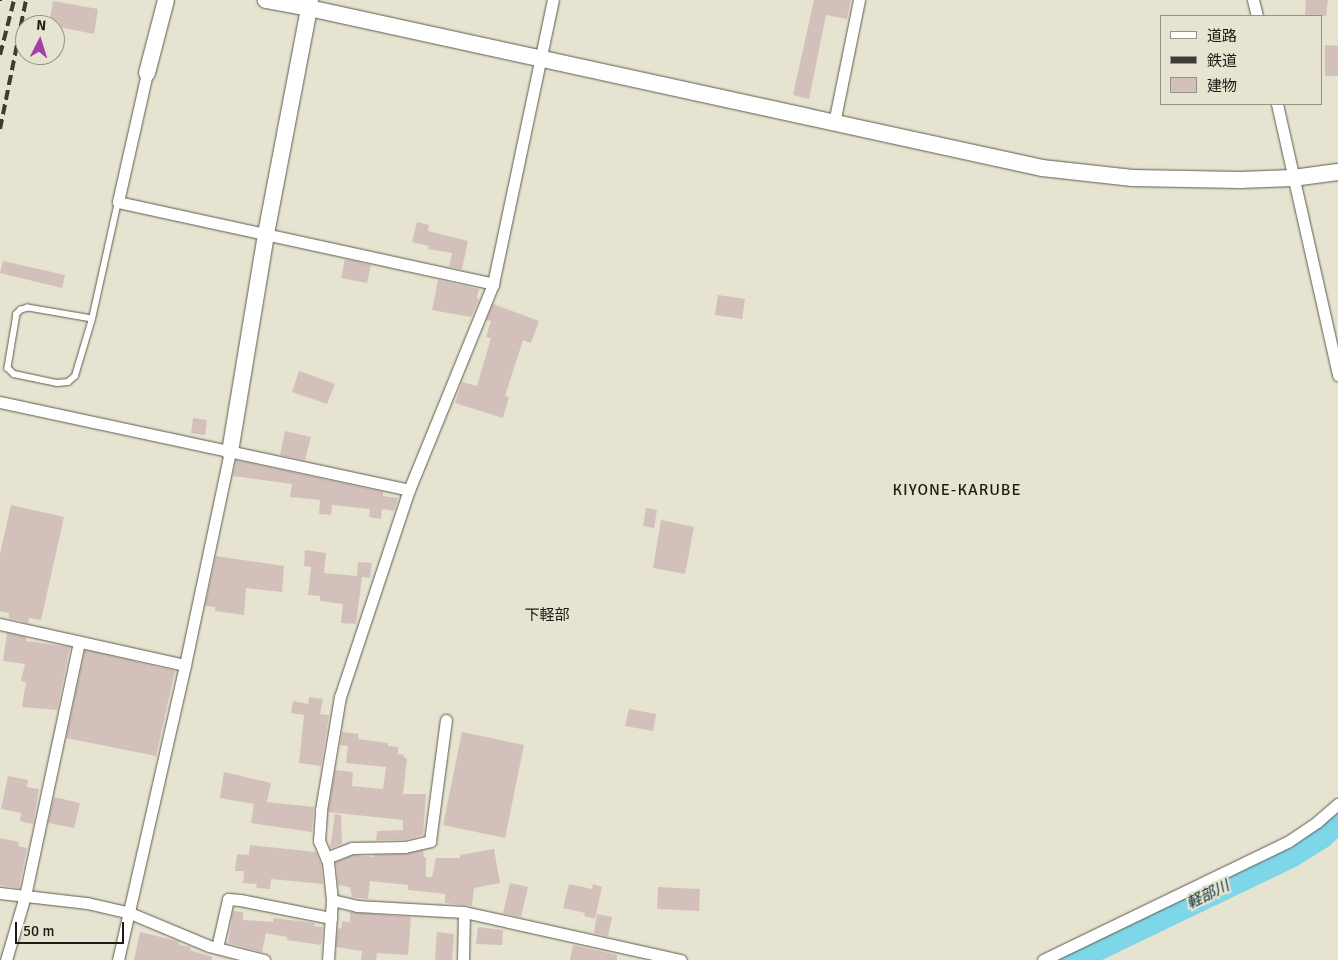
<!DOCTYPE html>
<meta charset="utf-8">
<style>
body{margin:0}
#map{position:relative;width:1338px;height:960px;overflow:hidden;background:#e6e3d1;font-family:Signika,"Noto Sans JP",sans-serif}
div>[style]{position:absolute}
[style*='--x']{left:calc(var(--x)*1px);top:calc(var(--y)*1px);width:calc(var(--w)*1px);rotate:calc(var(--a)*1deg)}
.river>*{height:26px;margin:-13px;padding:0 13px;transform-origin:13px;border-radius:13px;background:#7ed6e9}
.building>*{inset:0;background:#d4c0bb}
.roads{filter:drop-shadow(0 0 1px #5e5b4c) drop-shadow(0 0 1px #5e5b4c)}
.lane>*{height:5.5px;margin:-2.75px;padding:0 2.75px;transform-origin:2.75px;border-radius:2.75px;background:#fff}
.street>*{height:11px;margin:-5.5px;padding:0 5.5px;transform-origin:5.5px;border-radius:5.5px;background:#fff}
.secondary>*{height:16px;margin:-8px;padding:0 8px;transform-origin:8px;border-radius:8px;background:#fff}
.rail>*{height:4px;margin-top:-2px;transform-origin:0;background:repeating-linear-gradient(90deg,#3d3b33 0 10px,transparent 0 15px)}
span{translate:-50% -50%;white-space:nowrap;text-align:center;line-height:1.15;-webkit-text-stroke:4.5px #e6e3d1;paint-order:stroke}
.neighbourhood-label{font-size:15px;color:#1c1b15}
.water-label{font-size:15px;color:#053139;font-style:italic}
.quarter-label{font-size:16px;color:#1c1b15;letter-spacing:1px}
.legend{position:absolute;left:1160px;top:15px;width:162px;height:90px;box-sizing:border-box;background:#e6e3d1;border:1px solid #959386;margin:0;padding:6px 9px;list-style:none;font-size:15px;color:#1c1b15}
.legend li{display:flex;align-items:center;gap:10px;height:25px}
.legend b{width:25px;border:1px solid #959386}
.north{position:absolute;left:15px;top:15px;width:50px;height:50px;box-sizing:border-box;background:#e6e3d1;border:1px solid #959386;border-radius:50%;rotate:5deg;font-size:14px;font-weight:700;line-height:20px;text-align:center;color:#1c1b15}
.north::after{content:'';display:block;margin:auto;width:18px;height:22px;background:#a141a8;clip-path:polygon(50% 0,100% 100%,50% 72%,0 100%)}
.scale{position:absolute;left:15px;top:922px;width:109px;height:22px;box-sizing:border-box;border:2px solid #1c1b15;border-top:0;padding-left:6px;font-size:15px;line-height:18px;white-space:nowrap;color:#1c1b15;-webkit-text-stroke:4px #e6e3d1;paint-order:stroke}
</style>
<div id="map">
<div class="river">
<div style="--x:1072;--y:960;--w:244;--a:-25.7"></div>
<div style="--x:1292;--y:854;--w:36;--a:-32"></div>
<div style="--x:1322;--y:835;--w:22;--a:-43"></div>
</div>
<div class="building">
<div style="clip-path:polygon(814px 0,851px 0,847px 19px,826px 15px,809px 99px,793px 95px)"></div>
<div style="clip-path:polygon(1306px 0,1328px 0,1326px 16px,1305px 16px)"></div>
<div style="clip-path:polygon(53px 1px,98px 9px,94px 34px,49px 25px)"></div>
<div style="clip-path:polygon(1325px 45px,1338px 46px,1338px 76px,1325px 76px)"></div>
<div style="clip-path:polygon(417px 222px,429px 225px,428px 231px,468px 241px,462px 269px,449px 267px,452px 253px,428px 249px,429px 246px,412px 242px)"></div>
<div style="clip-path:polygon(345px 259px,371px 265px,367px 283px,341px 278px)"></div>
<div style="clip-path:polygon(3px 261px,65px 275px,62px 288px,0 273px)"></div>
<div style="clip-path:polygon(438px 280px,479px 289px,477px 298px,479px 299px,471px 317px,432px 310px)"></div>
<div style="clip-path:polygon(718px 295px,745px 299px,742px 319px,715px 315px)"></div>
<div style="clip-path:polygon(493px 304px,539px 321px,531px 343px,523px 340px,505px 396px,509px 397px,503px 418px,455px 403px,462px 382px,477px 386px,491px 338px,486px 337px,491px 321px,486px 320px)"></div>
<div style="clip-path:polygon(299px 371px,335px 384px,327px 404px,292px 392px)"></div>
<div style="clip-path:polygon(193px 418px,207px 420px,205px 435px,191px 433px)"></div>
<div style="clip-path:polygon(285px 431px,311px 437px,305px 460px,280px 455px)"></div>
<div style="clip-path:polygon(236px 460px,383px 492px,383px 496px,398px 498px,394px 511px,382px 509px,381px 519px,369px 517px,370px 509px,332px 505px,331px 515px,319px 514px,320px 500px,290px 497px,292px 484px,233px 476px)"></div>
<div style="clip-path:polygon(11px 505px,64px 517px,41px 620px,29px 618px,28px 623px,9px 618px,9px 613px,0 611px,0 554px)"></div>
<div style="clip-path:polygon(646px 508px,657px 510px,654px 528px,643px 526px)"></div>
<div style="clip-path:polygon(661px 520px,694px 527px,685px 574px,653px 568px)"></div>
<div style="clip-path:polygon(305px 550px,326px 553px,324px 573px,357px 576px,358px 562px,372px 563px,370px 578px,362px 577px,356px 624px,341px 623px,343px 604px,320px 601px,320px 596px,308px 595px,311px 567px,304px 566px)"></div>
<div style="clip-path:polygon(216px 556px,284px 566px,282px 592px,246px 588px,244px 615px,215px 611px,215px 607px,205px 606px)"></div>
<div style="clip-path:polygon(7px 633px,26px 637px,26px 641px,70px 647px,57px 710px,22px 707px,26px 682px,21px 681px,25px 664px,3px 661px)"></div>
<div style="clip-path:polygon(85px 650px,175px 671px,156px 756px,66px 738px)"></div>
<div style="clip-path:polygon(309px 697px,323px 699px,320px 714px,329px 715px,321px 766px,299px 763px,304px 715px,291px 713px,293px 701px,308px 704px)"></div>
<div style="clip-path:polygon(629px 709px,656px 714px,653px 731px,625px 726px)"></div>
<div style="clip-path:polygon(342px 732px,359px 734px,358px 739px,388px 743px,388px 746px,398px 747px,398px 754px,404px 755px,404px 758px,407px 758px,403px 794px,426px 794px,423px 835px,404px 840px,376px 840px,377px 831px,403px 830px,403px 820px,328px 812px,335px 770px,353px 772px,352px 786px,383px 789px,386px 767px,346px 763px,348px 746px,340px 745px)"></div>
<div style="clip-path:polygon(462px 732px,524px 745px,505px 838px,443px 825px)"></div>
<div style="clip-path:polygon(224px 772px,271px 783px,267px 802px,314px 807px,312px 832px,251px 823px,254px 804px,220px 798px)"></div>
<div style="clip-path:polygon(8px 776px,28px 780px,27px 787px,39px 789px,33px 824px,20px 821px,21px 813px,1px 809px)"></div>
<div style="clip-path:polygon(54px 797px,80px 803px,74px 828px,48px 823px)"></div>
<div style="clip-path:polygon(335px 814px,341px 815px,342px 844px,330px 848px)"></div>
<div style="clip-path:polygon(0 838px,19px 842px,18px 846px,27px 848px,19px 888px,0 885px)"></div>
<div style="clip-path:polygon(250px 845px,316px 852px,321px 864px,323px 884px,271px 879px,270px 889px,256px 888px,257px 884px,243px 883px,244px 871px,235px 871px,237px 854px,249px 855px)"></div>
<div style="clip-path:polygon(494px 849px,500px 883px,474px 888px,472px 906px,445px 903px,445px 894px,408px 890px,408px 885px,370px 881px,368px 899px,352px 897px,350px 887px,338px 885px,336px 862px,353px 855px,374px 857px,374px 855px,405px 854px,423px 850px,424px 857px,426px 858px,426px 877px,432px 877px,436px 858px,460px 858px,460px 855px)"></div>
<div style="clip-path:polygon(510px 883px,528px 887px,521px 917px,503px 913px)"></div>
<div style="clip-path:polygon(569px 884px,592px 889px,593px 884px,602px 887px,595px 919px,584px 916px,585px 913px,563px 908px)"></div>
<div style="clip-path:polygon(658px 887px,700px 889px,699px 911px,657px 909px)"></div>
<div style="clip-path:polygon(233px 911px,243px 912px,243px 920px,273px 922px,273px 918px,315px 923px,314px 926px,323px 927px,321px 945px,287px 940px,287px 937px,266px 933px,262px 952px,228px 943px)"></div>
<div style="clip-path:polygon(350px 912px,411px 917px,408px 955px,377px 953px,376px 960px,361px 960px,362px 951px,336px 947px,338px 928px,341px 929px,342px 921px,350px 922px)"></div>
<div style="clip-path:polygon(597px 914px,612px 917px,608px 936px,594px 933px)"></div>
<div style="clip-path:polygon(478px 927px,503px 930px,502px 945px,476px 944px)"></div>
<div style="clip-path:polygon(140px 932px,177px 941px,179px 942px,179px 945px,191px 947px,190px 950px,212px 957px,212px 960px,134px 960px)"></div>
<div style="clip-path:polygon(437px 932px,454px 934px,452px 960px,435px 960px)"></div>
<div style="clip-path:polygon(573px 945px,617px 955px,617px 960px,570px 960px)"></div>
</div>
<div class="roads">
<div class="lane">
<div style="--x:92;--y:319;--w:65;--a:-170.2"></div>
<div style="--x:28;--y:308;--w:7;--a:164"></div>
<div style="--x:21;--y:310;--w:6;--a:135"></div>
<div style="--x:17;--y:314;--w:55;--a:99.5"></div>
<div style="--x:8;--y:368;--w:8;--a:45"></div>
<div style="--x:14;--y:374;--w:44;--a:11.8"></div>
<div style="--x:57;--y:383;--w:11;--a:-5"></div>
<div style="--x:68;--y:382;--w:9;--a:-41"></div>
<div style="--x:75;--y:376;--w:59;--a:-73.4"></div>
<div style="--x:92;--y:319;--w:120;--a:-77.5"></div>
</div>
<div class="street">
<div style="--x:1253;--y:0;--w:16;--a:76"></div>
<div style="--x:147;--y:73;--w:132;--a:102.7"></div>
<div style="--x:118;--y:202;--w:384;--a:12.3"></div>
<div style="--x:1277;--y:104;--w:278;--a:77.3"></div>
<div style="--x:834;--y:123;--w:126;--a:-78.5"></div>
<div style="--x:0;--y:402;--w:418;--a:12.1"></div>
<div style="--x:0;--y:624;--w:189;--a:12.5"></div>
<div style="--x:326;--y:858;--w:28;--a:-21"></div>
<div style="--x:352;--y:848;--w:53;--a:-1.1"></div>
<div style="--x:405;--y:847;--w:26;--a:-13"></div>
<div style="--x:430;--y:841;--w:122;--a:-82.5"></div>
<div style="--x:0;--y:893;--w:88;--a:6.6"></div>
<div style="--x:87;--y:903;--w:44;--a:13.1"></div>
<div style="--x:130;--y:913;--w:86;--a:22.7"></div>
<div style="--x:209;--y:946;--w:57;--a:14.3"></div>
<div style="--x:332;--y:900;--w:26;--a:13"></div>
<div style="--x:357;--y:906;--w:107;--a:3.2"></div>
<div style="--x:464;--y:912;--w:222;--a:12.5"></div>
<div style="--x:217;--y:948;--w:50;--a:-77.3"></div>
<div style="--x:228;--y:899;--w:12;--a:5"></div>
<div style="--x:240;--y:900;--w:93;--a:11.2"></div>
<div style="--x:6;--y:960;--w:67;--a:-73.5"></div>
<div style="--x:25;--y:896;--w:260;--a:-78"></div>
<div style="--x:118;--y:960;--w:303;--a:-77.2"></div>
<div style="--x:185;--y:665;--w:218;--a:-78.1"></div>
<div style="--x:328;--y:960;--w:60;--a:-86.2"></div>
<div style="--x:332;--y:900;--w:38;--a:-96"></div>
<div style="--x:328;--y:862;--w:23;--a:-113"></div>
<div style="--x:319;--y:841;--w:31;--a:-86"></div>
<div style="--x:321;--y:810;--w:115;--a:-80.5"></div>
<div style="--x:340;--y:697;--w:218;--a:-71.6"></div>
<div style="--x:409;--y:490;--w:222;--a:-67.8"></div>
<div style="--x:493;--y:284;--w:290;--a:-78.1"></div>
<div style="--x:463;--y:960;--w:48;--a:-88.8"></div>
<div style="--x:1043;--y:960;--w:273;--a:-25.8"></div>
<div style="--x:1289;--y:841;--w:34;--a:-34"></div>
<div style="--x:1317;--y:822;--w:28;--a:-41"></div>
</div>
<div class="secondary">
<div style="--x:310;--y:0;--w:8;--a:97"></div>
<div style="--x:309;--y:8;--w:750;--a:12.31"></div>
<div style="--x:1042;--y:168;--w:91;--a:6.3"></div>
<div style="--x:1132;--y:178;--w:108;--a:1.1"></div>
<div style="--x:1240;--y:180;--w:53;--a:-2.2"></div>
<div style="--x:1293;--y:178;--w:45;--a:-7.6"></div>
<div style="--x:147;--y:73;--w:75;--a:-75.4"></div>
<div style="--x:230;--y:452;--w:221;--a:-80.6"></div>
<div style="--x:266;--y:234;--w:230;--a:-79.2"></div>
<div style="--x:309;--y:8;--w:44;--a:-169.5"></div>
</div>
</div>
<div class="rail">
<div style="--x:0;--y:1;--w:1;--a:-90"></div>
<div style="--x:0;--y:55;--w:57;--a:-75.7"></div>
<div style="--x:0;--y:129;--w:132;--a:-78.6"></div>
</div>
<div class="neighbourhood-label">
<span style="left:547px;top:616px">下軽部</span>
</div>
<div class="water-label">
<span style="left:1208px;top:895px;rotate:-26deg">軽部川</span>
</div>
<div class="quarter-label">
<span style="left:957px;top:490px">KIYONE-KARUBE</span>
</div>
<ul class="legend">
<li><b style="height:6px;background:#fff"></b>道路</li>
<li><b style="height:6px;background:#3d3b33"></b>鉄道</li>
<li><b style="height:14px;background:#d4c0bb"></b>建物</li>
</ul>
<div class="north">N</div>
<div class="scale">50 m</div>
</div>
